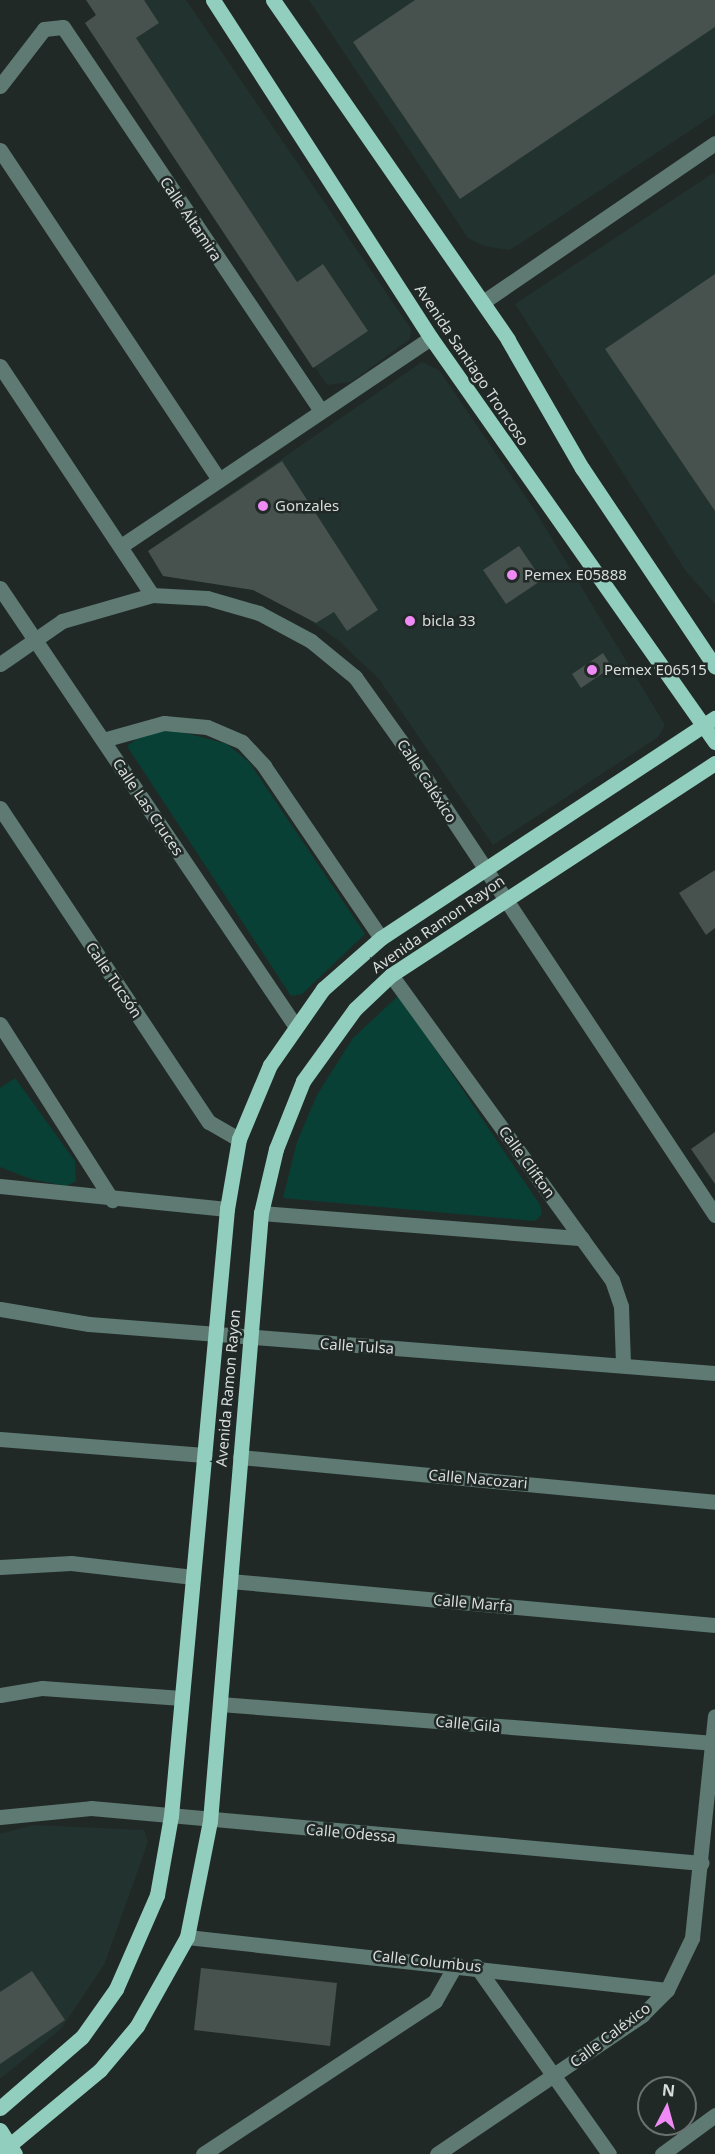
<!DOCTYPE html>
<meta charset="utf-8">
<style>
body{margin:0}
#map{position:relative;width:715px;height:2154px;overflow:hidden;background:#212927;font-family:"Noto Sans",sans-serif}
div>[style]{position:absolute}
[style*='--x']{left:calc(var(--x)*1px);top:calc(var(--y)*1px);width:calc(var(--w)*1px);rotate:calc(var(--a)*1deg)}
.built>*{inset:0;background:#22322e}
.green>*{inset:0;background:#084035}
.building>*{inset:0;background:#47514e}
.minor>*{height:15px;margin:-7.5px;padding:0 7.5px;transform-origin:7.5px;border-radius:7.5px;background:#5e7a72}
.major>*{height:15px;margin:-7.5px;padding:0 7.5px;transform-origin:7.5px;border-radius:7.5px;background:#92cebd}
.dots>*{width:16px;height:16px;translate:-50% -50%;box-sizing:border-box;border:3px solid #212927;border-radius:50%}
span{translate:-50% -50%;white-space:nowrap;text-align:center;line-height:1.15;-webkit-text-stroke:5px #212927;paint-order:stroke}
.street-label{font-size:15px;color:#d8dddc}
.poi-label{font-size:15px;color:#d8dddc}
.left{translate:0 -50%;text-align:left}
.north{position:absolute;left:637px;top:2076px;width:60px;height:60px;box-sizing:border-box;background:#212927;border:2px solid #6a716f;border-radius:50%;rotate:6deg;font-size:16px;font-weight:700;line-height:24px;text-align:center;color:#d8dddc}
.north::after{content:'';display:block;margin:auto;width:21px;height:27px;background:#f08bf5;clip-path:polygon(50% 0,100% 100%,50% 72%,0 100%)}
</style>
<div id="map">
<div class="built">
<div style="clip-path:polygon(86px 0,186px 0,411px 329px,410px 339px,351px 382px,327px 385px,85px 23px,96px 15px)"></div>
<div style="clip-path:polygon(309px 0,715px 0,715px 114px,521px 243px,509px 250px,484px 246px,468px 238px)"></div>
<div style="clip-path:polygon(715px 172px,715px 604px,685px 570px,515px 304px)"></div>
<div style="clip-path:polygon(422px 362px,439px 370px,534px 509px,665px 725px,658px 737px,493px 845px,379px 679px,338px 640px,291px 607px,253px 590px,163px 576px,148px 551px)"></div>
<div style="clip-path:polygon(33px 1825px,144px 1830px,148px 1842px,105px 1963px,61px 2029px,0 2079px,0 1834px)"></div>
</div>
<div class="green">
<div style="clip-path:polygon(175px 730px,227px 744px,249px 762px,365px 934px,302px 994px,291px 996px,127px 746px,144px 734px)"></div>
<div style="clip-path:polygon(399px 995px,540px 1205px,542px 1214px,535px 1221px,283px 1198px,297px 1142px,317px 1095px,353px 1038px)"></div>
<div style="clip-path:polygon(15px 1078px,75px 1161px,76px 1181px,66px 1186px,31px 1179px,0 1167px,0 1088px)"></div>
</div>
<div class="building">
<div style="clip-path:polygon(86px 0,144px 0,159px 23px,136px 38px,297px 282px,323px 264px,368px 331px,313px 368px,85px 23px,96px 15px)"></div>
<div style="clip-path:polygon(415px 0,715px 0,715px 27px,460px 199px,353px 42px)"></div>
<div style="clip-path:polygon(715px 274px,715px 511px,605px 349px)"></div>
<div style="clip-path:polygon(282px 461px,378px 610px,347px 631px,334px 612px,316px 623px,253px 590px,163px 576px,148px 551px)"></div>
<div style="clip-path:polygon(519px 546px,542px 580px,506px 604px,483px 570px)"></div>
<div style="clip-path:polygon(603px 653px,612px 667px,581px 688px,572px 674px)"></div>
<div style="clip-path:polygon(715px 870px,715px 928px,706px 935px,679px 893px)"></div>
<div style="clip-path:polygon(715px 1132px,715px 1184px,691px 1149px)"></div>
<div style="clip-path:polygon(201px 1968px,337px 1983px,330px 2046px,194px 2030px)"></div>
<div style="clip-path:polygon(32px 1971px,65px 2020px,0 2064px,0 1992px)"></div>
</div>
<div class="minor">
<div style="--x:0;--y:86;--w:72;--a:-52.3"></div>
<div style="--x:44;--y:29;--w:19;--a:-6"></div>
<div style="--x:63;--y:27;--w:461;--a:56.1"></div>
<div style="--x:0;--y:150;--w:396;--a:56.4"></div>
<div style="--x:483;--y:302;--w:281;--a:-34.4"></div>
<div style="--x:0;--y:366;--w:275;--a:56.4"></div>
<div style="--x:121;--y:546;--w:373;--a:-33.9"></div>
<div style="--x:0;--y:588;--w:529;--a:56.01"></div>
<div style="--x:0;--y:664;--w:75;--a:-34.7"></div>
<div style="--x:62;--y:621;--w:94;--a:-16.1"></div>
<div style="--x:152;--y:595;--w:55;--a:3.1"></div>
<div style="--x:207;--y:598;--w:54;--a:16.1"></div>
<div style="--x:259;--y:613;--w:59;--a:28.3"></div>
<div style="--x:311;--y:641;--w:57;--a:39.3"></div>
<div style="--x:355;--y:677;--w:77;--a:54.5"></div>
<div style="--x:400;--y:740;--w:570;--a:56.45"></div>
<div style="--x:103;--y:740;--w:63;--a:-15.6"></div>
<div style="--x:164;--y:723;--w:43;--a:5.3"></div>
<div style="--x:207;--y:727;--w:38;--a:23"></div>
<div style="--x:242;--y:742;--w:33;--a:47"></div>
<div style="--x:264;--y:766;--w:208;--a:55.8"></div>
<div style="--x:0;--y:808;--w:377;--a:56.4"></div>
<div style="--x:209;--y:1122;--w:34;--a:30"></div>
<div style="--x:391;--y:975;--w:377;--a:54.1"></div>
<div style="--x:612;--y:1280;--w:28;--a:71"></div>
<div style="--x:621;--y:1306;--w:58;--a:88"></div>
<div style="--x:0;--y:1024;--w:209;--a:57.5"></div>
<div style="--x:0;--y:1186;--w:228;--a:5.8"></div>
<div style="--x:261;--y:1213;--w:322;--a:4.5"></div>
<div style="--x:0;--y:1309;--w:90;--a:9.6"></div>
<div style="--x:89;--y:1324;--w:628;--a:4.48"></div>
<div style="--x:0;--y:1439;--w:205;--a:4.5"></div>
<div style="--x:240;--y:1457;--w:477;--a:5.4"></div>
<div style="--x:0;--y:1567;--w:71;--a:-3.2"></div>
<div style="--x:71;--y:1563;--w:123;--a:6.5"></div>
<div style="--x:230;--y:1581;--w:487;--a:5.2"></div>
<div style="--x:0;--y:1695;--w:43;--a:-9.5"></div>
<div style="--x:42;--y:1688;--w:140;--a:4.1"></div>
<div style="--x:220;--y:1704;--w:497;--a:4.5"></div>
<div style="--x:0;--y:1817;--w:91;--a:-5.6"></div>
<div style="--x:91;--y:1808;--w:613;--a:5.14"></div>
<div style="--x:187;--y:1937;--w:483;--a:6.3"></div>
<div style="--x:476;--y:1966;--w:230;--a:54.7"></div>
<div style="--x:203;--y:2154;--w:278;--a:-33.4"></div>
<div style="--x:435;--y:2001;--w:43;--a:-60.4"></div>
<div style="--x:437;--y:2154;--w:248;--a:-34.1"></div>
<div style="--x:642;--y:2015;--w:35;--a:-45"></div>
<div style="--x:667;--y:1990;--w:58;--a:-64.3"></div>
<div style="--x:692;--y:1938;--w:223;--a:-84.1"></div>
<div style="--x:662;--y:2154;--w:66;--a:-36.3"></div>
</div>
<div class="major">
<div style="--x:213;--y:0;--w:402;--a:57.2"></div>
<div style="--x:431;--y:338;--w:494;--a:54.9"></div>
<div style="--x:273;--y:0;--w:413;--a:55.3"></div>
<div style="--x:508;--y:340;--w:148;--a:60"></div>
<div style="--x:582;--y:468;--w:239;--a:56.2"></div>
<div style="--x:0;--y:2108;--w:108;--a:-40.9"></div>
<div style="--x:82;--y:2037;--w:59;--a:-54.7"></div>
<div style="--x:116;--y:1989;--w:103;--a:-66.4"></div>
<div style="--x:157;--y:1895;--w:80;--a:-80"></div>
<div style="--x:171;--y:1816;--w:610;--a:-84.73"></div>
<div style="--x:227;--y:1209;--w:71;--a:-80.3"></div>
<div style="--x:239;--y:1139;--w:80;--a:-67.3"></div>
<div style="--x:270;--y:1065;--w:93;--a:-55.1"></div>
<div style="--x:323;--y:989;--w:77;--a:-41.3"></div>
<div style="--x:381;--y:938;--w:400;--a:-33.4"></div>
<div style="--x:0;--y:2130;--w:28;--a:58"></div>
<div style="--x:0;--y:2153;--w:130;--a:-39.7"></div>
<div style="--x:100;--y:2070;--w:57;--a:-49.9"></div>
<div style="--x:137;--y:2026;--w:102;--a:-60.7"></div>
<div style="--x:187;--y:1937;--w:118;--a:-78.8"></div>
<div style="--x:210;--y:1821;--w:610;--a:-85.21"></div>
<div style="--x:261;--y:1213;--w:66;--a:-76.8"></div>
<div style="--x:276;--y:1149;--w:73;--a:-68.3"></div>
<div style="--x:303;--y:1081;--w:89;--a:-54.2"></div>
<div style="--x:355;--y:1009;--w:50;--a:-43.4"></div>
<div style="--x:391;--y:975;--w:387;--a:-33.2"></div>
</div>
<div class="dots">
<div style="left:263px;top:506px;background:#f08bf5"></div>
<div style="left:512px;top:575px;background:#f08bf5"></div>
<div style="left:410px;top:621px;background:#f08bf5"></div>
<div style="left:592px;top:670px;background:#f08bf5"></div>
</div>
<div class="street-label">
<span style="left:191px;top:219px;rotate:56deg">Calle Altamira</span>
<span style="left:472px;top:365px;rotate:56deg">Avenida Santiago Troncoso</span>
<span style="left:427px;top:781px;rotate:57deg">Calle Caléxico</span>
<span style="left:148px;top:807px;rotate:56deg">Calle Las Cruces</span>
<span style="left:438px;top:924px;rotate:-35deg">Avenida Ramon Rayon</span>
<span style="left:114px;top:980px;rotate:56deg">Calle Tucsón</span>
<span style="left:527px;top:1162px;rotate:54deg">Calle Clifton</span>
<span style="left:357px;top:1346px;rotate:4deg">Calle Tulsa</span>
<span style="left:228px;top:1388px;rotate:-85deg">Avenida Ramon Rayon</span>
<span style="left:478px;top:1479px;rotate:5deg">Calle Nacozari</span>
<span style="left:473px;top:1603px;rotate:5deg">Calle Marfa</span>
<span style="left:468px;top:1724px;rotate:5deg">Calle Gila</span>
<span style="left:351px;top:1833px;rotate:5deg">Calle Odessa</span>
<span style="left:427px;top:1961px;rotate:6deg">Calle Columbus</span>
<span style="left:610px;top:2035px;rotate:-37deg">Calle Caléxico</span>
</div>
<div class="poi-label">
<span class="left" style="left:275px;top:506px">Gonzales</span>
<span class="left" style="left:524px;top:575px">Pemex E05888</span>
<span class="left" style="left:422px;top:621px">bicla 33</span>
<span class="left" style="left:604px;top:670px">Pemex E06515</span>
</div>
<div class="north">N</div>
</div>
